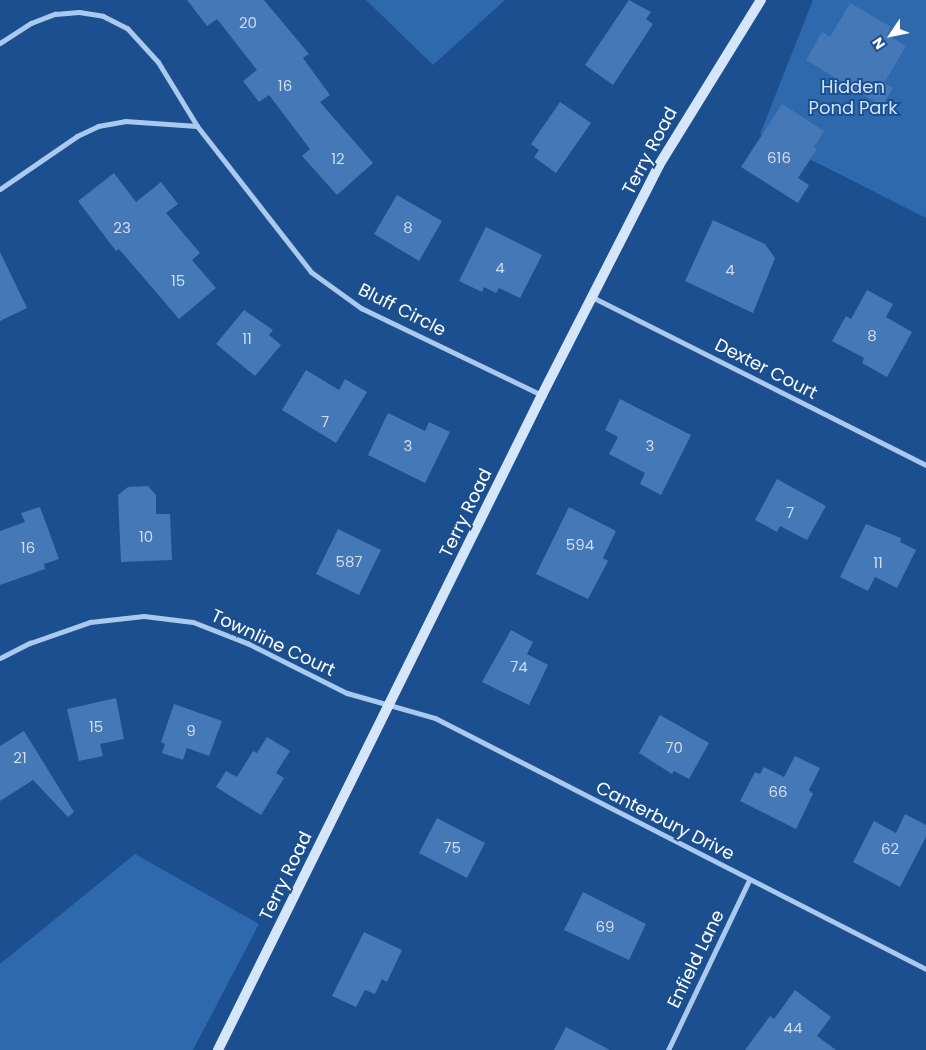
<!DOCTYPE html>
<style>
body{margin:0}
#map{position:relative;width:926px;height:1050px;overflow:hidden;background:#1b4f8f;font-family:Poppins,sans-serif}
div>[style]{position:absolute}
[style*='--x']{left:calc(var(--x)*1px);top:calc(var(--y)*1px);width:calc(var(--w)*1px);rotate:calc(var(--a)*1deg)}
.green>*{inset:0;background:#2e69ad}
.building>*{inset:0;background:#4478b7}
.street>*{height:5px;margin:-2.5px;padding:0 2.5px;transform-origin:2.5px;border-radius:2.5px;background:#a9c9ee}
.secondary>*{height:10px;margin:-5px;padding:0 5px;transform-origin:5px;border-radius:5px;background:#d6e6fa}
span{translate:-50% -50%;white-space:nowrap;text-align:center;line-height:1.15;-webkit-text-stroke:4px #1b4f8f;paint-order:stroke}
.number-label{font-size:15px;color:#d0dded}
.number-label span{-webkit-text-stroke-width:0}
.park-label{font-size:18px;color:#cfe3fa}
.street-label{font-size:18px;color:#fff}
.north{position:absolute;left:866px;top:10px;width:50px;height:50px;-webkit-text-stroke:4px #1b4f8f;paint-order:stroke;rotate:236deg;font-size:14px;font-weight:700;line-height:20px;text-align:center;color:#fff}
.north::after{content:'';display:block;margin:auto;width:18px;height:22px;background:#fff;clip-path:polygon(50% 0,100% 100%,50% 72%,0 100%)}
</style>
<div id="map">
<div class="green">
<div style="clip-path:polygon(366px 0,505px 0,433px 65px)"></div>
<div style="clip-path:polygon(813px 0,926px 0,926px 218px,760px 134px)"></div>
<div style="clip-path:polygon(135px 854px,259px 924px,193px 1050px,0 1050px,0 964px)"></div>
</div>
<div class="building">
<div style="clip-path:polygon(187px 0,264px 0,309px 54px,303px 58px,330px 95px,320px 102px,373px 163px,337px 195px,302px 156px,310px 149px,269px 95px,259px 102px,243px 81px,257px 70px,217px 19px,207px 26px)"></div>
<div style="clip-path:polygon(629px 0,651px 12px,646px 19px,653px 24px,613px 85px,585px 65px)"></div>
<div style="clip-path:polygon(850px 3px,891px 27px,887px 35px,906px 46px,884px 83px,893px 88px,882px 106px,806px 60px,822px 32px,830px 37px)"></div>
<div style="clip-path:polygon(560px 102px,591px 123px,556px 173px,534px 157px,539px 150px,531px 144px)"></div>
<div style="clip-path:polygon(782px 104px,824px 131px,814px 147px,817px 149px,798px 178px,809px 185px,798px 203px,741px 167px)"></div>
<div style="clip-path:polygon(114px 173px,136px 202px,161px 182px,178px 204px,166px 213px,200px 253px,192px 260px,216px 288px,179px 319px,119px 249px,116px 251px,78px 201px)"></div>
<div style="clip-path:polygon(397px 195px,442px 221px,419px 261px,374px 234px)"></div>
<div style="clip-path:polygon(713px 220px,765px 244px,775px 258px,753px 313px,685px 281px)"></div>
<div style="clip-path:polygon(486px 227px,542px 255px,520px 298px,499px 288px,496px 293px,484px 287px,482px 292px,459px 281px)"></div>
<div style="clip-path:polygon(0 252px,27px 308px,0 321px)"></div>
<div style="clip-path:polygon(867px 290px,893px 304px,886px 317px,912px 332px,887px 377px,862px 363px,864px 358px,832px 341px,846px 316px,851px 319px)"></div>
<div style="clip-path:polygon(244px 310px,273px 330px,269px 335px,281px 345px,255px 376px,216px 344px)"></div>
<div style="clip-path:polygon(306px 370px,339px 390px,345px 379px,367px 392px,336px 443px,282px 410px)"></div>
<div style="clip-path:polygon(620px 399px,691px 435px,661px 495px,640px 484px,645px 473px,609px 454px,618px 437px,605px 430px)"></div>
<div style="clip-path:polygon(388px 413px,425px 431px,429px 422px,450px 432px,425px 483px,368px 455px)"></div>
<div style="clip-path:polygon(777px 479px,826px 506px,807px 540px,780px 526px,777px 532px,755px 520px)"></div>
<div style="clip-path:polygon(148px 486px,156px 495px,156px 514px,170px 514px,172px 560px,121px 562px,118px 495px,128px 487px)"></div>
<div style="clip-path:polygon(40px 507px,59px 559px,44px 564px,45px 569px,0 585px,0 531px,25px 522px,21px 513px)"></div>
<div style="clip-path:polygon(569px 507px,616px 531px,603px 558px,608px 561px,588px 599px,536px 574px)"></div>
<div style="clip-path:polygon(866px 524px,901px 538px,900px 542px,916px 550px,897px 588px,875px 577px,868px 591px,840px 577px)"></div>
<div style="clip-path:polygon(338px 529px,381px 550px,359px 595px,316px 574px)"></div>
<div style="clip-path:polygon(511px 630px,533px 642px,527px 654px,548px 665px,529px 705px,482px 682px)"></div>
<div style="clip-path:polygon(116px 698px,124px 739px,100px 744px,103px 756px,79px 761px,67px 709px)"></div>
<div style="clip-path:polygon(174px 704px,222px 721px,209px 756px,187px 748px,183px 760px,162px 753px,165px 744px,161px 742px)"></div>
<div style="clip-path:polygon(660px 715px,709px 743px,689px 779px,674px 771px,672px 774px,639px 753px)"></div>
<div style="clip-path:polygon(24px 731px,74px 812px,68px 817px,33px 780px,0 801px,0 746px)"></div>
<div style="clip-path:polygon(267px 737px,290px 751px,276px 773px,284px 778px,261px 815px,216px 787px,226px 771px,237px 777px,253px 751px,257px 753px)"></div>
<div style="clip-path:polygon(795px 756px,820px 768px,809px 790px,813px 794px,796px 829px,740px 801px,755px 772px,760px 774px,764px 767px,784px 777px)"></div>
<div style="clip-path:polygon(905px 814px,926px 825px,926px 837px,900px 887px,853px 862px,874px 821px,896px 833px)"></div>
<div style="clip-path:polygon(437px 818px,485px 843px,467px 878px,419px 853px)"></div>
<div style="clip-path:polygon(583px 892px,646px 924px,629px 960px,564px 930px)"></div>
<div style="clip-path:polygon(364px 932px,402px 950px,387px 982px,382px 979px,375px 994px,365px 990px,356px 1007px,332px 996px)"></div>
<div style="clip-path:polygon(795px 990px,831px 1017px,817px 1036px,836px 1050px,745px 1050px,770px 1016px,774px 1019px)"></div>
<div style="clip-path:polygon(566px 1027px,610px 1050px,554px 1050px)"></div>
</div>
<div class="street">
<div style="--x:0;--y:43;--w:37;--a:-33"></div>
<div style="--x:31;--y:23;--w:26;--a:-21"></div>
<div style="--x:55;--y:14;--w:24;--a:-5"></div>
<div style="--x:79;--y:12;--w:24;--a:9"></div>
<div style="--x:103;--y:16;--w:27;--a:27"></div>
<div style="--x:127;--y:28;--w:46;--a:47.6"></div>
<div style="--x:158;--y:62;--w:75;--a:58.6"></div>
<div style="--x:197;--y:126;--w:185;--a:52"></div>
<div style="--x:311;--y:272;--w:62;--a:35.8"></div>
<div style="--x:361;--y:308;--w:201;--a:25.7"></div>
<div style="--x:0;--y:189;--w:93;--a:-34.5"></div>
<div style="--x:77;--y:136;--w:23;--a:-25"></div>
<div style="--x:98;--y:126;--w:27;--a:-10"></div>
<div style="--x:125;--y:121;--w:72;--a:4"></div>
<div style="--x:594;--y:298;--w:372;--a:26.7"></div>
<div style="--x:0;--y:658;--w:34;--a:-27"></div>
<div style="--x:30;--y:643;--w:64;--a:-19.3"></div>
<div style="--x:90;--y:622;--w:54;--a:-6.3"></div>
<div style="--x:144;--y:616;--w:49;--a:7"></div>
<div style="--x:193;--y:622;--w:58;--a:21.3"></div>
<div style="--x:247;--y:643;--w:112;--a:26.6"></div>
<div style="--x:347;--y:693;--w:91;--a:15.9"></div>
<div style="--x:435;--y:718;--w:551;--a:27.08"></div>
<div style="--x:668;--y:1050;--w:188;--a:-64.5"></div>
</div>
<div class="secondary">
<div style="--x:218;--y:1050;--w:731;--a:-63.68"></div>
<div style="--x:542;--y:395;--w:258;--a:-63"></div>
<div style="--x:659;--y:165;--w:194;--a:-58.3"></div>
</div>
<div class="number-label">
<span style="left:248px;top:23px">20</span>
<span style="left:285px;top:86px">16</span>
<span style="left:779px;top:158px">616</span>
<span style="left:338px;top:159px">12</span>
<span style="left:122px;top:228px">23</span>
<span style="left:408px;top:228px">8</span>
<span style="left:500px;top:268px">4</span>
<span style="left:730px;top:270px">4</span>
<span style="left:178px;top:281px">15</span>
<span style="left:872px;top:336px">8</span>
<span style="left:247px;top:339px">11</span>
<span style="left:325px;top:422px">7</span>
<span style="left:408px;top:446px">3</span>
<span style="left:650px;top:446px">3</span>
<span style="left:790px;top:513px">7</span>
<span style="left:146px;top:537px">10</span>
<span style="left:580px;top:545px">594</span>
<span style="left:28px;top:548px">16</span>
<span style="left:349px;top:562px">587</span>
<span style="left:878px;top:563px">11</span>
<span style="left:519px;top:667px">74</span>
<span style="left:96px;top:727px">15</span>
<span style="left:191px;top:731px">9</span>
<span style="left:674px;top:748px">70</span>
<span style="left:20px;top:758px">21</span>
<span style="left:778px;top:792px">66</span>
<span style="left:452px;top:848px">75</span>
<span style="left:890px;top:849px">62</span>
<span style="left:605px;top:927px">69</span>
<span style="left:793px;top:1028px">44</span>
</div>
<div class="park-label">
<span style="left:853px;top:98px">Hidden<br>Pond Park</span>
</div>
<div class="street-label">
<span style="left:650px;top:151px;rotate:-62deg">Terry Road</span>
<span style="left:402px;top:310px;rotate:27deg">Bluff Circle</span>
<span style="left:766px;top:369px;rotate:27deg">Dexter Court</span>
<span style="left:466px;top:513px;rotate:-64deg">Terry Road</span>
<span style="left:273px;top:643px;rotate:25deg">Townline Court</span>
<span style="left:665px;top:821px;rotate:27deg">Canterbury Drive</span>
<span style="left:286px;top:876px;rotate:-64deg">Terry Road</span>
<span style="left:696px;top:959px;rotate:-64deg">Enfield Lane</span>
</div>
<div class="north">N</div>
</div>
